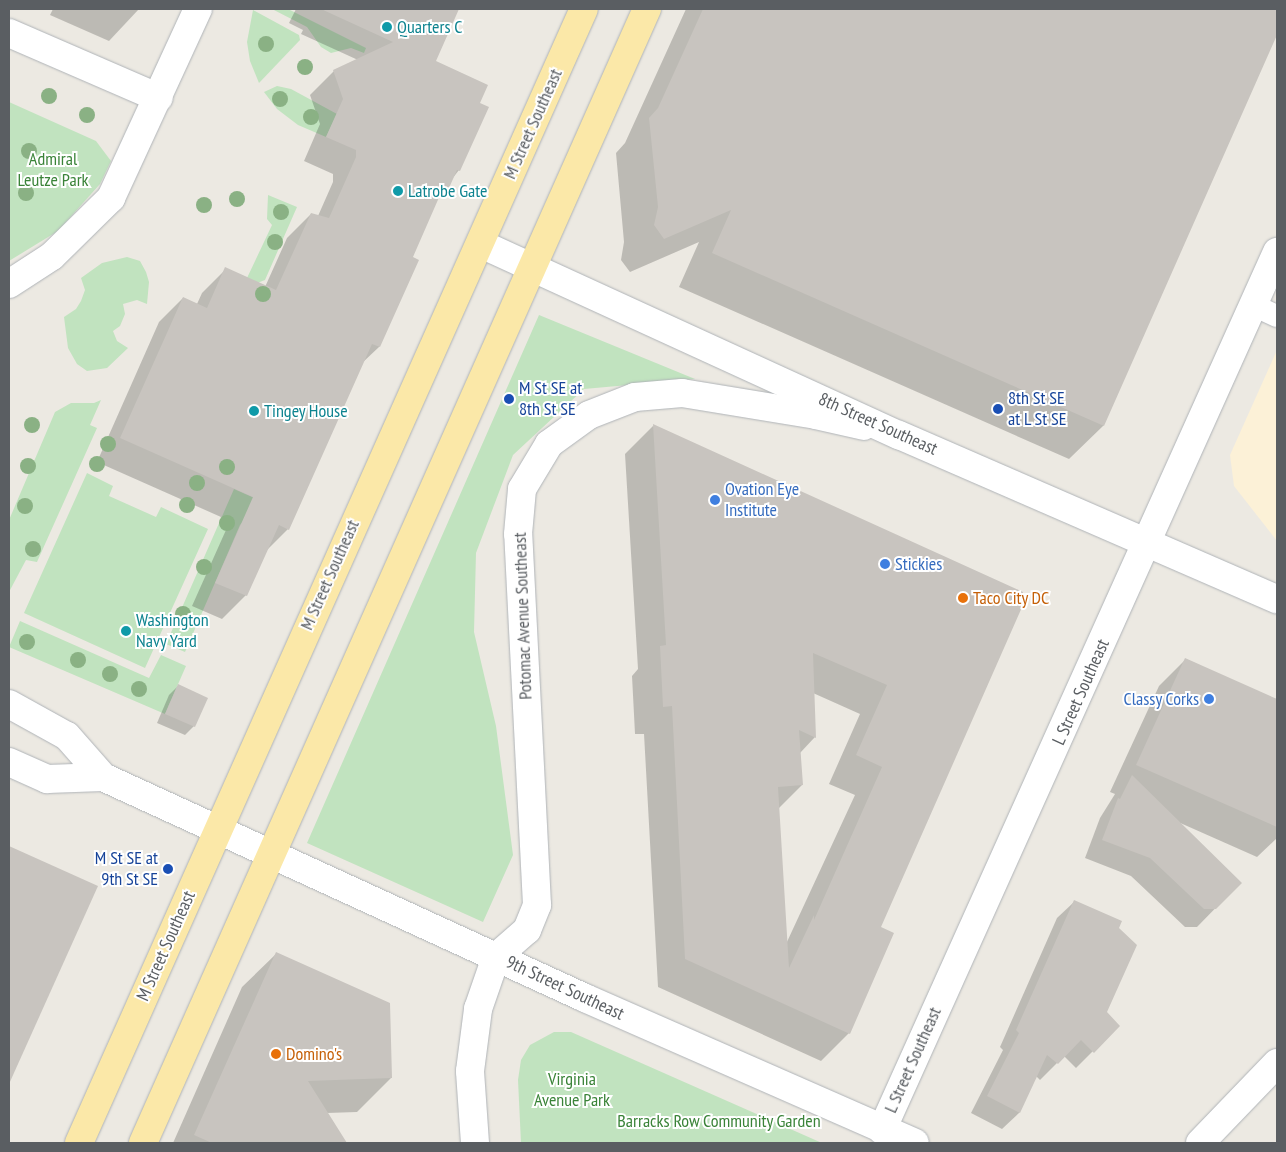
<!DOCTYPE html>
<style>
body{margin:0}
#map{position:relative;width:1286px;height:1152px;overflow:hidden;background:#ece9e2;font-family:"PT Sans Narrow",sans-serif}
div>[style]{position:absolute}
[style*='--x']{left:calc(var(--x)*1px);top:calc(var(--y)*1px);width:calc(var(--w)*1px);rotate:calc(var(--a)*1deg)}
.commercial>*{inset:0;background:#fcf1d7}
.green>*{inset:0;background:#c1e3bf}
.shadow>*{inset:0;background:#0003}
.building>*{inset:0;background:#c8c4bf}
.roads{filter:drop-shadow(0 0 1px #afb3b7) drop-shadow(0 0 1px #afb3b7)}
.lane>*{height:22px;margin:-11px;padding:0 11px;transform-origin:11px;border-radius:11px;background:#fff}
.street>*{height:28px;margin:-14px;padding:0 14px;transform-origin:14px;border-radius:14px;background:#fff}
.secondary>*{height:28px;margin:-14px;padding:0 14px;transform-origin:14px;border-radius:14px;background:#fff}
.primary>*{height:28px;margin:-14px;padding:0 14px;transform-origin:14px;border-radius:14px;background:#fbe8a8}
.trees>*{width:16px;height:16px;margin:-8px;border-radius:50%;background:#8ab184}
.dots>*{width:14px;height:14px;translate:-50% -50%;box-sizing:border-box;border:2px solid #fff;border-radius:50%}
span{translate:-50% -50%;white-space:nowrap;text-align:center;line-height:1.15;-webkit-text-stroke:4px #fff;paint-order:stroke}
.culture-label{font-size:18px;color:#0d838f}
.left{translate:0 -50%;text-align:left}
.street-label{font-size:18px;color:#5a5e62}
.park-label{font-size:18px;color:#3a8338}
.transit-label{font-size:18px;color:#164399}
.right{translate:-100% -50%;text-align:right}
.shop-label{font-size:18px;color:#366cbe}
.food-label{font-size:18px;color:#c56008}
.frame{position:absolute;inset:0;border:10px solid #5a5e62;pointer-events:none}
</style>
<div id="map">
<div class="commercial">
<div style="clip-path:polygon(1277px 350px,1277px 541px,1234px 486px,1230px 455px)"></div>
</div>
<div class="green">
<div style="clip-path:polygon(272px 9px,288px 9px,366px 48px,364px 53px,351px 48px,331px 53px,321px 47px,307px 27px)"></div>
<div style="clip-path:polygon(253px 10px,299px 35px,300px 40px,259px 83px,250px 61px,247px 42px)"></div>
<div style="clip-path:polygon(277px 86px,291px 89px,337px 114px,326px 137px,298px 125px,277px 109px,264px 92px)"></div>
<div style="clip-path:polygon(9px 102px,96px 141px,111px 161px,100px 184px,58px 231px,9px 261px)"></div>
<div style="clip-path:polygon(268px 195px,297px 207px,265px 280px,257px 283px,247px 278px,272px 225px,267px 219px)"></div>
<div style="clip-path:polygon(127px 257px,140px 261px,146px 272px,149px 282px,147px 304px,137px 300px,123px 304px,125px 314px,120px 326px,113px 331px,117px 341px,128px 348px,107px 368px,87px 371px,77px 364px,68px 348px,64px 317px,76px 309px,81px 301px,85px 290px,81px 278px,102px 263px)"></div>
<div style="clip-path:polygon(539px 315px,695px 379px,584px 389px,513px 455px,476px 553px,474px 632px,496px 726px,513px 855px,483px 922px,307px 843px)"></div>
<div style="clip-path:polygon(101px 400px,90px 425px,97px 428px,37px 562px,26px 560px,9px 592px,9px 520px,55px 412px,71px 403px,94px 403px)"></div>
<div style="clip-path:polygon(87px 473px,113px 486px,109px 496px,156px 517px,161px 507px,208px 529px,145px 668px,24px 613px)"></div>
<div style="clip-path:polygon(234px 489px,261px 501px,240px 525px,185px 652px,166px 644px)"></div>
<div style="clip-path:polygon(20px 621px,149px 678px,161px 655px,186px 666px,165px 714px,9px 647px)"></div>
<div style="clip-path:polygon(554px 1032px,571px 1032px,822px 1143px,521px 1143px,518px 1080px,521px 1060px,530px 1045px)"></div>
</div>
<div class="shadow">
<div style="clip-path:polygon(53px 9px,139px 9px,109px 41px,50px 15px)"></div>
<div style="clip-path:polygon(296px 9px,458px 9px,434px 62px,478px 103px,459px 170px,438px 197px,411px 257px,379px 347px,361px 364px,288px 529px,265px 552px,246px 595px,222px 619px,192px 606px,230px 521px,97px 462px,159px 322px,183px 298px,197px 304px,202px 293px,226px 269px,265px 287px,287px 238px,311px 214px,318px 216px,333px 182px,333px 174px,304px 161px,320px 124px,310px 95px,334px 71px,358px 60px,301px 34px,303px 30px,289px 23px)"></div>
<div style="clip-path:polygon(686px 9px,1277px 9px,1277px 32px,1103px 426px,1069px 459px,679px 287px,699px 242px,630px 272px,621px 260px,624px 242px,616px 153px,625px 143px)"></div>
<div style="clip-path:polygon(evenodd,653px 426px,1021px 592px,879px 928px,849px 1033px,821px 1061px,658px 987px,644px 734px,635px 734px,632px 676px,638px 669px,625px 454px,653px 426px,813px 693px,860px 714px,829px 784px,855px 795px,786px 944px,778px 809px,802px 785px,800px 753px,815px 737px,813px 693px)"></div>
<div style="clip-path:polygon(1186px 659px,1277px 701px,1277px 838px,1257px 857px,1178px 822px,1240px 883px,1197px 927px,1185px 927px,1131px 876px,1085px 858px,1100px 818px,1115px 794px,1110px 792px,1159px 686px)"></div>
<div style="clip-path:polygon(178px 686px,194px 726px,185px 735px,157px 723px,169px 695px)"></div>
<div style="clip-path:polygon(9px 848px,96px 887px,9px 1081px)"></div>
<div style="clip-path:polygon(1074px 902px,1106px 1012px,1118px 1026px,1076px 1068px,1064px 1056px,1040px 1080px,1036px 1076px,1019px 1113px,1002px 1129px,971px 1113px,1003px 1050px,1000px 1047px,1057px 918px)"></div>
<div style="clip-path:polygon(276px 954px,391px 1078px,357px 1112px,327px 1113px,346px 1143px,173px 1143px,242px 987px)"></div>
</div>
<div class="building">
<div style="clip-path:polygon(321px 9px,459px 9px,436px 61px,488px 85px,480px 103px,489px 107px,460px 171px,457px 170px,449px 188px,444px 186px,413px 257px,419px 260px,380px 347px,372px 344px,289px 530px,279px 525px,247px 596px,215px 583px,253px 497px,120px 438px,183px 297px,207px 308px,225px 267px,276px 290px,311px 213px,329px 218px,356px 157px,356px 150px,326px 137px,343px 99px,333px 70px,393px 42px)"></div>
<div style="clip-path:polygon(703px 9px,1277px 9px,1277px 35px,1104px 426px,712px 253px,731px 210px,664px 239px,654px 225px,658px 207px,649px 118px,658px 108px)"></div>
<div style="clip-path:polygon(evenodd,653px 424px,1023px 592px,1023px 605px,881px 927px,894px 933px,850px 1034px,685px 959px,672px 706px,663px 707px,660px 646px,666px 645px,653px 424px,813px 653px,887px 685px,856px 755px,882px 767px,814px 920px,814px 915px,789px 968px,778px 787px,803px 785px,799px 730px,816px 738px,813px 653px)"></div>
<div style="clip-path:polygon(1185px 658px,1277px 699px,1277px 827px,1136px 765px)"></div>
<div style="clip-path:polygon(178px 684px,208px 698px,195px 727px,165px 714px)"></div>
<div style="clip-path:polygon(1132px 775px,1242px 883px,1216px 909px,1204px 909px,1150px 858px,1102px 840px,1118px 798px,1120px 799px)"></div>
<div style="clip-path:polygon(9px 846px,98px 886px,9px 1084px)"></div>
<div style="clip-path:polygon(1074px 900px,1122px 921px,1119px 928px,1137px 945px,1107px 1012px,1120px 1026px,1094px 1053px,1081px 1040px,1058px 1064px,1047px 1055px,1020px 1113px,987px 1096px,1019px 1033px,1016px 1030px)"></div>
<div style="clip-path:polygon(276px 952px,390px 1003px,392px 1078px,308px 1081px,347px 1143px,212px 1143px,194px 1135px)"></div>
</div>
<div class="roads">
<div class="lane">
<div style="--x:1253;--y:305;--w:26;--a:25"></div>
</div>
<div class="street">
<div style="--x:9;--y:33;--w:163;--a:23.4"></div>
<div style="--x:9;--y:284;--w:51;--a:-33.1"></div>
<div style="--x:52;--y:256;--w:83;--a:-44.5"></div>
<div style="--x:111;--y:198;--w:208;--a:-65.3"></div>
<div style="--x:9;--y:704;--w:66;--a:28.9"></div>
<div style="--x:67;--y:736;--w:55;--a:48.7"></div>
<div style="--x:9;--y:762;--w:42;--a:24.1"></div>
<div style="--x:47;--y:779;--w:56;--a:-2"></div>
<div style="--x:103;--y:777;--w:530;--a:24.63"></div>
<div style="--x:585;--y:998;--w:360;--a:23.7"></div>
<div style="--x:882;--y:1130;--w:963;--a:-65.78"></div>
<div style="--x:475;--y:1143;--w:72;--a:-94"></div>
<div style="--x:470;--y:1071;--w:63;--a:-82.6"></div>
<div style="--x:478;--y:1009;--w:55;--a:-70.9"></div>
<div style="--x:496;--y:957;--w:41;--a:-41.1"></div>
<div style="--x:527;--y:930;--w:27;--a:-68"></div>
<div style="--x:537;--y:905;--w:371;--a:-92.9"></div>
<div style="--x:518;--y:534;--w:45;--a:-84.9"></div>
<div style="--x:522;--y:489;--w:52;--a:-59"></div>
<div style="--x:549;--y:444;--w:49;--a:-35.9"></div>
<div style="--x:589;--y:415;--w:49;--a:-21.4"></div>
<div style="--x:635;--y:397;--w:47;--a:-4.9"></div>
<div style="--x:682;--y:393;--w:136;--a:9.3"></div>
<div style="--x:816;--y:415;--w:49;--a:12.9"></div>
<div style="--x:1200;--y:1143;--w:111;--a:-46.1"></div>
</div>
<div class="secondary">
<div style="--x:481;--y:244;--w:460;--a:24.6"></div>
<div style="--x:899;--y:435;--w:412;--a:23.5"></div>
</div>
<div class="primary">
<div style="--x:79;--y:1143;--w:1241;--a:-66"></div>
<div style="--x:143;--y:1143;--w:1241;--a:-66.04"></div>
</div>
</div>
<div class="trees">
<div style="left:266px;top:44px"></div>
<div style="left:305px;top:67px"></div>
<div style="left:49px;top:96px"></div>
<div style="left:280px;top:99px"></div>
<div style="left:87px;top:115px"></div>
<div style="left:311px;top:117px"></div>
<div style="left:29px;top:151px"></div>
<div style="left:26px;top:193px"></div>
<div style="left:237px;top:199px"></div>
<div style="left:204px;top:205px"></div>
<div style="left:281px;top:212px"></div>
<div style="left:275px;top:242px"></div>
<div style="left:263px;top:294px"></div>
<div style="left:32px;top:425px"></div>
<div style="left:108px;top:444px"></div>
<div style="left:97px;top:464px"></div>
<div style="left:28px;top:466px"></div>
<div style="left:227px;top:467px"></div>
<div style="left:197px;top:483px"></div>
<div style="left:187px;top:505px"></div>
<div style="left:25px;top:506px"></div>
<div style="left:227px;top:523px"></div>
<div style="left:33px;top:549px"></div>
<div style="left:204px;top:567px"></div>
<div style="left:183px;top:614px"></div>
<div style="left:27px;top:642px"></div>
<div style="left:78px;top:660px"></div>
<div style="left:110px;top:674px"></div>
<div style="left:139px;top:689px"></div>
</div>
<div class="dots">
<div style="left:387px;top:27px;background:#0f9aa8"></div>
<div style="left:398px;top:191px;background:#0f9aa8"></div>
<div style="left:509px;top:399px;background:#1a4fb4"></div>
<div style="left:998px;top:409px;background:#1a4fb4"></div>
<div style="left:254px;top:411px;background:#0f9aa8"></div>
<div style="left:715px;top:500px;background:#3f7fe0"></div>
<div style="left:885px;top:564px;background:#3f7fe0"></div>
<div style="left:963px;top:598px;background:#e8710a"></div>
<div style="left:126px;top:631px;background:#0f9aa8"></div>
<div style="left:1209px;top:699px;background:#3f7fe0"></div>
<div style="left:168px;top:869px;background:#1a4fb4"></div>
<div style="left:276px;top:1054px;background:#e8710a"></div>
</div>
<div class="culture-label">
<span class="left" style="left:397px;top:27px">Quarters C</span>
<span class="left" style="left:408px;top:191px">Latrobe Gate</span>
<span class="left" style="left:264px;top:411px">Tingey House</span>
<span class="left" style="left:136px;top:631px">Washington<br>Navy Yard</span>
</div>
<div class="street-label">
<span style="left:533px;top:124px;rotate:-66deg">M Street Southeast</span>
<span style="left:878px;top:424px;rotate:24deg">8th Street Southeast</span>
<span style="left:330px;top:575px;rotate:-66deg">M Street Southeast</span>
<span style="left:523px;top:616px;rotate:-92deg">Potomac Avenue Southeast</span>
<span style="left:1081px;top:692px;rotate:-66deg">L Street Southeast</span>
<span style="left:166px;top:946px;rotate:-66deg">M Street Southeast</span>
<span style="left:565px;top:988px;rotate:25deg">9th Street Southeast</span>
<span style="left:913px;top:1060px;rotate:-66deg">L Street Southeast</span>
</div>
<div class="park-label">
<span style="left:53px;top:170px">Admiral<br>Leutze Park</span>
<span style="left:572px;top:1090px">Virginia<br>Avenue Park</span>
<span style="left:719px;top:1121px">Barracks Row Community Garden</span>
</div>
<div class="transit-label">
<span class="left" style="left:519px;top:399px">M St SE at<br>8th St SE</span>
<span class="left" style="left:1008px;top:409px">8th St SE<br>at L St SE</span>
<span class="right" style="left:158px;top:869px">M St SE at<br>9th St SE</span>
</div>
<div class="shop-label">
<span class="left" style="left:725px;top:500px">Ovation Eye<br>Institute</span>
<span class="left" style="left:895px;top:564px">Stickies</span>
<span class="right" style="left:1199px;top:699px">Classy Corks</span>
</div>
<div class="food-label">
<span class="left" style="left:973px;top:598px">Taco City DC</span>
<span class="left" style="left:286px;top:1054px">Domino's</span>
</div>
<div class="frame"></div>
</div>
